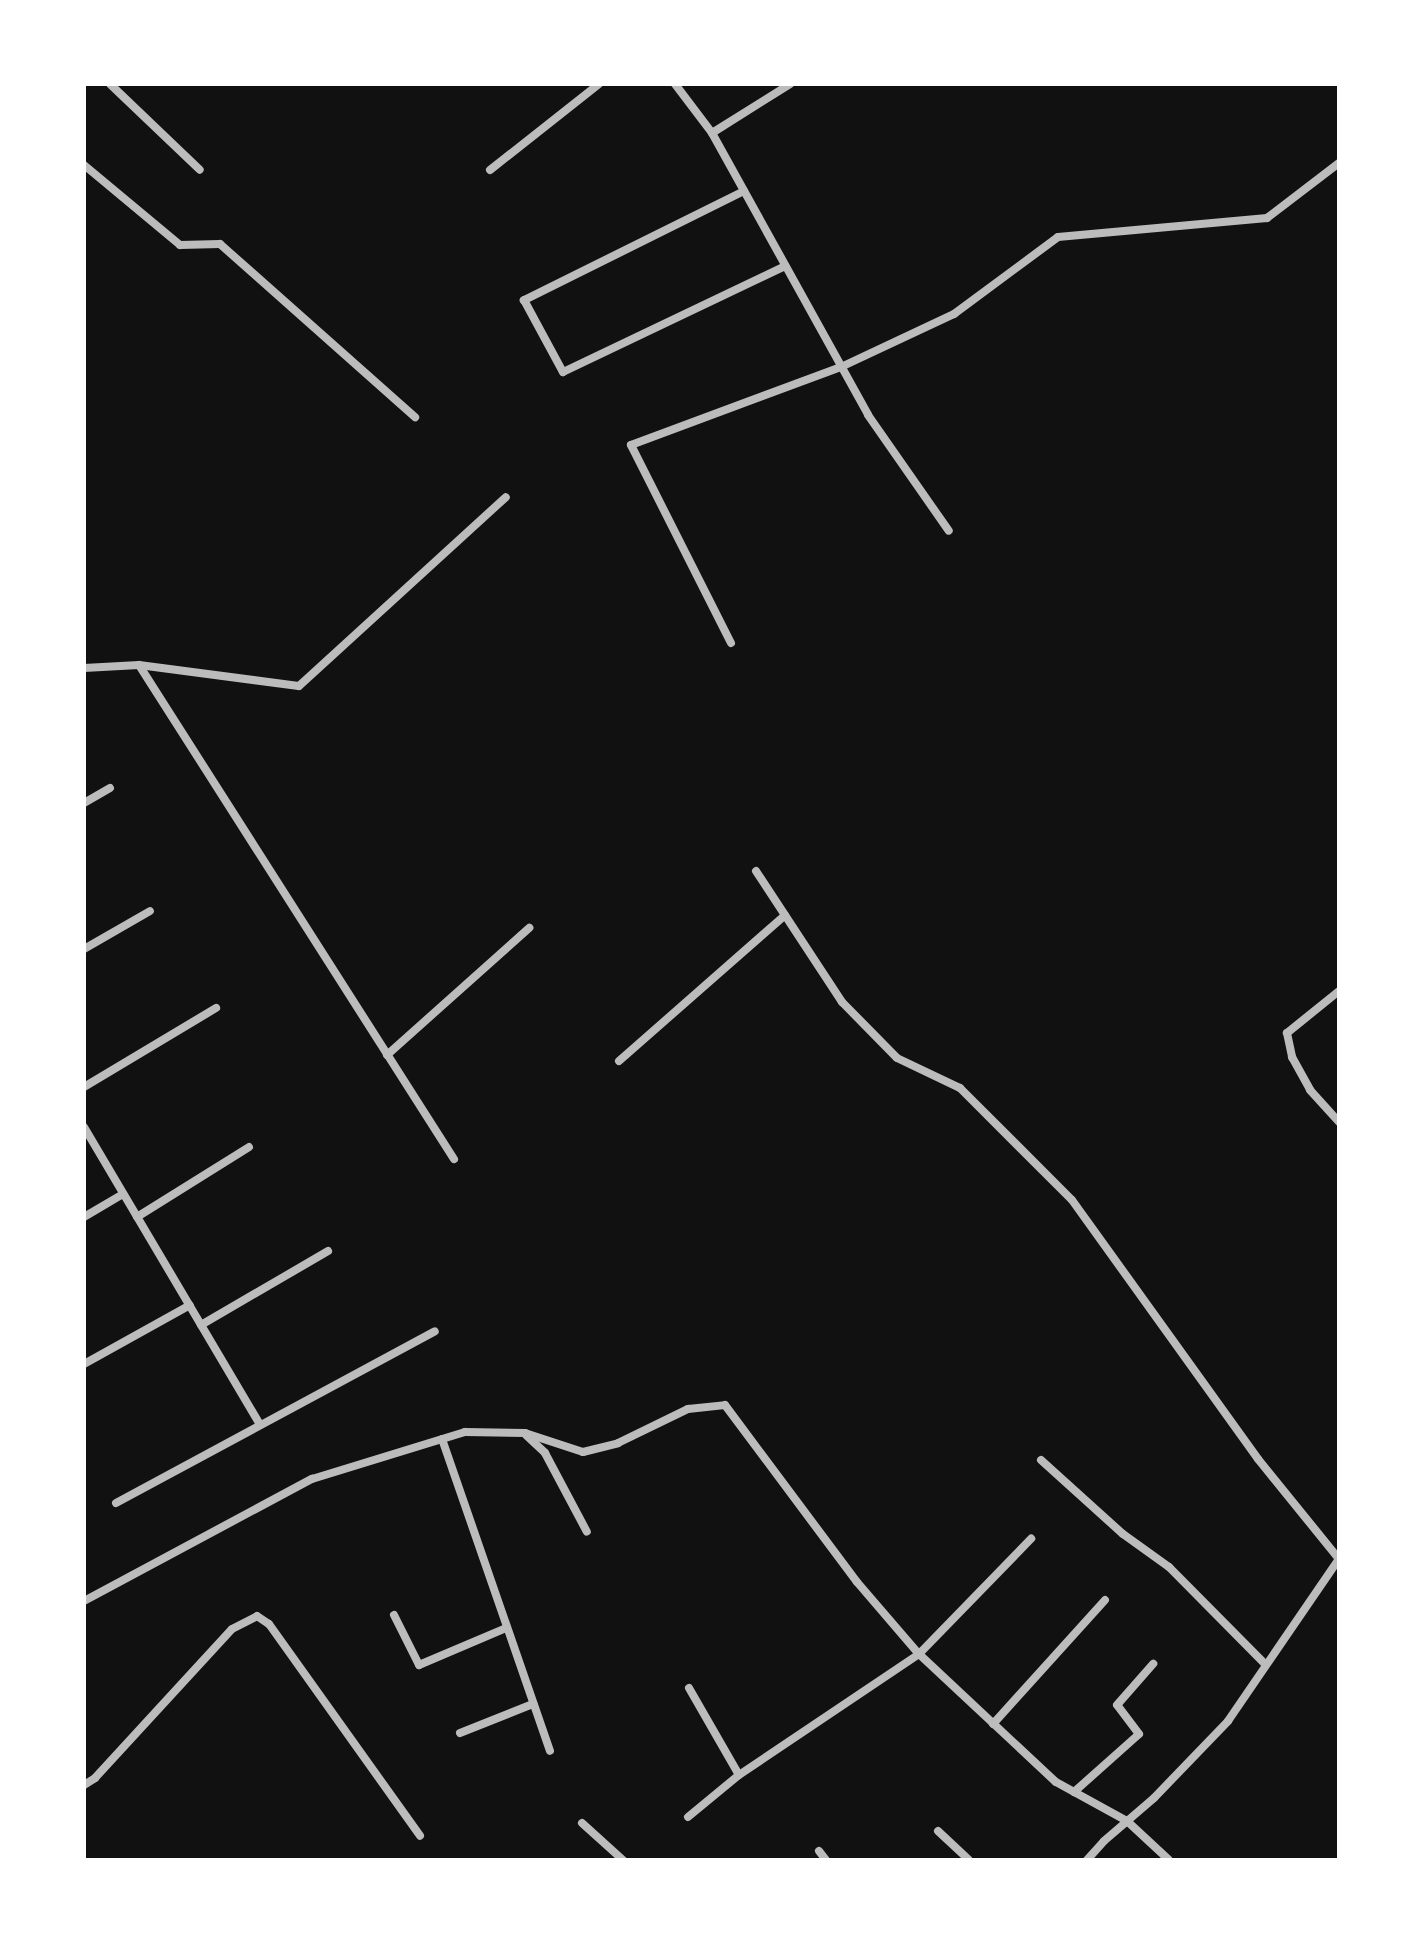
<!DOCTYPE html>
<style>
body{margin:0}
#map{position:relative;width:1423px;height:1944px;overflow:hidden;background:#111;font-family:"Space Grotesk",sans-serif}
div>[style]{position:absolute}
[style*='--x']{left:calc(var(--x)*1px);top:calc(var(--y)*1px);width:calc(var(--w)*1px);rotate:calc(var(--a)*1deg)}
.minor>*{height:8px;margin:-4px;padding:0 4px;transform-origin:4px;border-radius:4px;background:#bcbcbc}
span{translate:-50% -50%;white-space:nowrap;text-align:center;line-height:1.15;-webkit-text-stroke:8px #fff;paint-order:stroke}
.frame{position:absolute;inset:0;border:86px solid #fff;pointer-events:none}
</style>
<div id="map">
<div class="minor">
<div style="--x:110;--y:84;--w:124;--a:43.7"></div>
<div style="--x:675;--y:84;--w:61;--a:52.9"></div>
<div style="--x:712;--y:133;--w:322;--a:61"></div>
<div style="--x:868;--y:415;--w:141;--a:55.1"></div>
<div style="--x:712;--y:133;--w:92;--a:-32.1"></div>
<div style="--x:84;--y:165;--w:125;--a:39.8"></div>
<div style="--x:180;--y:245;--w:40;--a:-1.4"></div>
<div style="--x:220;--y:244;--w:261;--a:41.6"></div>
<div style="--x:490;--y:170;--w:139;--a:-38.3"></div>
<div style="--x:744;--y:191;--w:246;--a:153.6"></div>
<div style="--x:524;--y:300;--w:82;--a:61.6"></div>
<div style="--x:563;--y:372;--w:246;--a:-25.5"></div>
<div style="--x:731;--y:643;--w:222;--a:-116.8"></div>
<div style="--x:631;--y:445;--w:224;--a:-20.4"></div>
<div style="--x:841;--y:367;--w:125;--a:-25.1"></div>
<div style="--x:954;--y:314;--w:129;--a:-36.5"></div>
<div style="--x:1058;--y:237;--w:210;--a:-5.2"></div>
<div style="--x:1267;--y:218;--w:91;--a:-37.4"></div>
<div style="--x:139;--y:665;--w:586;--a:57.48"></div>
<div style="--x:84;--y:668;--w:55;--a:-3.1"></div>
<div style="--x:139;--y:665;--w:161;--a:7.5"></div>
<div style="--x:299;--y:686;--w:280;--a:-42.4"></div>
<div style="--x:84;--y:803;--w:30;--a:-30"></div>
<div style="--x:756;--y:871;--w:157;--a:56.7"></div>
<div style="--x:842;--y:1002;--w:78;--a:45.5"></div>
<div style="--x:897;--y:1058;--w:70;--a:25.5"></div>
<div style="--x:960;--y:1088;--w:158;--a:45"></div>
<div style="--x:1072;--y:1200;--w:319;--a:54.3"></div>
<div style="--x:1258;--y:1459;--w:129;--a:51"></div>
<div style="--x:84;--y:949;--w:76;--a:-29.9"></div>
<div style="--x:1339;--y:991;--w:67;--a:141.1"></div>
<div style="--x:1287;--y:1033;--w:25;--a:78"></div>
<div style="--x:1292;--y:1057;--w:38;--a:61"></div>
<div style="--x:1310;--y:1090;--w:43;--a:47.8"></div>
<div style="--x:387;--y:1055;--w:191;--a:-41.8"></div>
<div style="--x:619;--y:1061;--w:221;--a:-41.3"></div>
<div style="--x:84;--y:1087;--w:154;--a:-30.9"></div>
<div style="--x:84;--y:1127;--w:346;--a:59.4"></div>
<div style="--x:84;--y:1217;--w:45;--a:-30.5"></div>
<div style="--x:137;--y:1217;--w:132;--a:-32"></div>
<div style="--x:201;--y:1325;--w:147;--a:-30.2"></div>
<div style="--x:84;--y:1364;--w:121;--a:-29.1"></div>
<div style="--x:526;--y:1435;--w:26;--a:43"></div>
<div style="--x:545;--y:1453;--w:89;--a:62"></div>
<div style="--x:442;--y:1439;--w:330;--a:70.9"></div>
<div style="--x:1041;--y:1460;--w:110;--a:42.1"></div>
<div style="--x:1123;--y:1534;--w:57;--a:35.7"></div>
<div style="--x:1169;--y:1567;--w:136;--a:45.3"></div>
<div style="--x:116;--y:1503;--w:362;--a:-28.3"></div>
<div style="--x:84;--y:1601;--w:259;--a:-28.2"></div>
<div style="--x:312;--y:1479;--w:160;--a:-17.1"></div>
<div style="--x:465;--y:1432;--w:60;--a:1"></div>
<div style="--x:525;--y:1433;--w:61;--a:18.1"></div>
<div style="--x:583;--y:1452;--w:36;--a:-14"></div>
<div style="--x:618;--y:1443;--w:78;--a:-25.9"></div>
<div style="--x:688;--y:1409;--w:37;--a:-6"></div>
<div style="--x:725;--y:1405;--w:221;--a:53.3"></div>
<div style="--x:857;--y:1582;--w:95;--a:49.3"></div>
<div style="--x:919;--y:1654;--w:187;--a:43.1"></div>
<div style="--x:1056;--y:1782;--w:81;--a:28.8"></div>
<div style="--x:1127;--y:1821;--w:57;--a:42.9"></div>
<div style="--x:394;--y:1615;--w:56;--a:63.4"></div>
<div style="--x:419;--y:1665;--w:95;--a:-23"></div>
<div style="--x:689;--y:1688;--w:100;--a:60.1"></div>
<div style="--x:993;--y:1724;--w:167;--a:-47.9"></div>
<div style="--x:460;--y:1733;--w:79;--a:-21.7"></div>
<div style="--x:84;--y:1785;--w:13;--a:-32"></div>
<div style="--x:95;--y:1778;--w:202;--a:-47.4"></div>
<div style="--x:232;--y:1629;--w:28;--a:-27"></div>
<div style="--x:257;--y:1616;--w:14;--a:34"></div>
<div style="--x:269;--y:1624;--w:260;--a:54.5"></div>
<div style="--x:1074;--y:1792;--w:87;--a:-41.7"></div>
<div style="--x:1139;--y:1734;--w:36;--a:-127"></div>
<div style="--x:1117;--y:1705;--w:55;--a:-48.7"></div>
<div style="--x:688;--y:1817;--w:66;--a:-39.5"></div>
<div style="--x:739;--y:1775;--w:217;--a:-33.9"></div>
<div style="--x:919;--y:1654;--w:161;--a:-45.8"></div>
<div style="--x:582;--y:1823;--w:55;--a:42.1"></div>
<div style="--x:938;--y:1831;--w:42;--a:43.1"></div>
<div style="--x:819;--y:1851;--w:11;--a:52"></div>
<div style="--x:1087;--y:1860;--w:25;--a:-48"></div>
<div style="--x:1104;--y:1841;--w:66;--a:-40.7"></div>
<div style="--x:1154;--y:1798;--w:107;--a:-46.1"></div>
<div style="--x:1228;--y:1721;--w:196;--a:-55.6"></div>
</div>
<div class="frame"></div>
</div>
